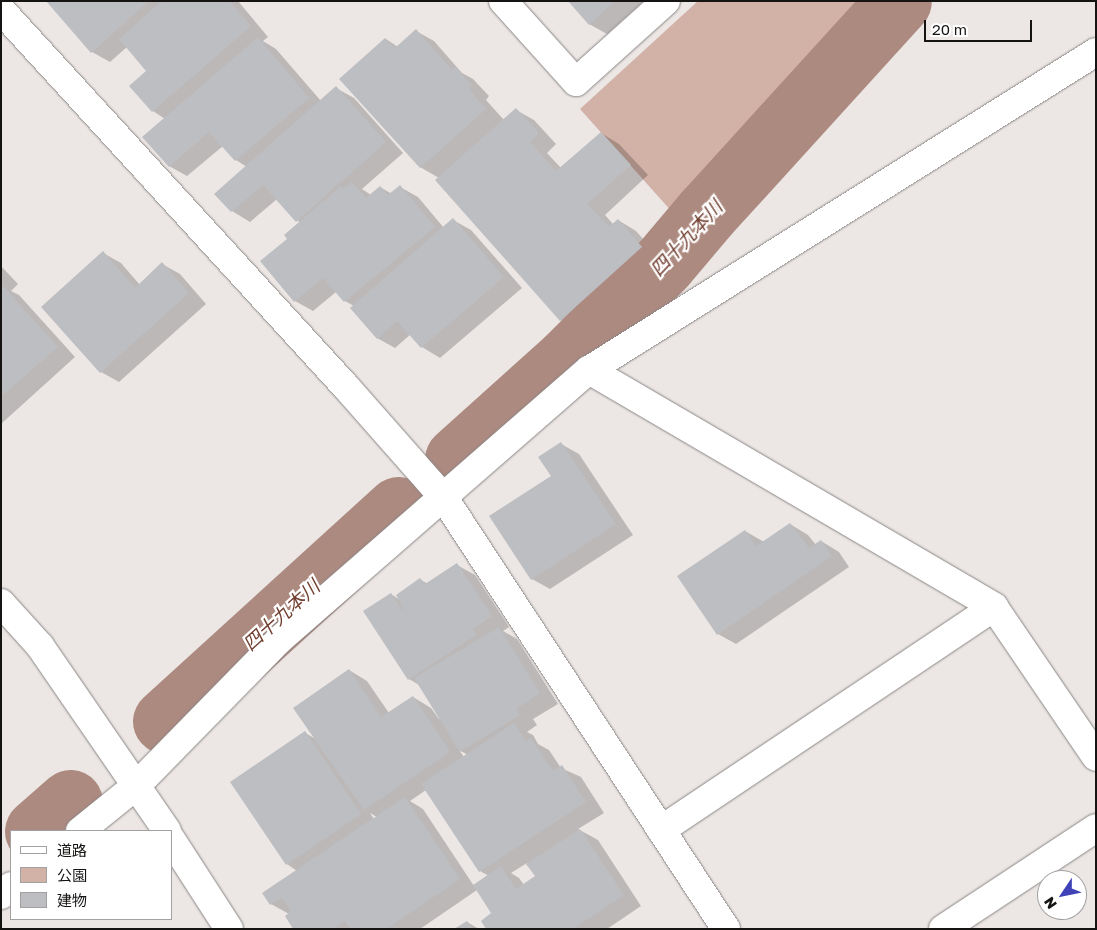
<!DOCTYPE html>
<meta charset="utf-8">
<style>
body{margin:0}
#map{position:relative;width:1097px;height:930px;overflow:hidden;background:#ece7e5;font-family:"Golos Text","Noto Sans JP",sans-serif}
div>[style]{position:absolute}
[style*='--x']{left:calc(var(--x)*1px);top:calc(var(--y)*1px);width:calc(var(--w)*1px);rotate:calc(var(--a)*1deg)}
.green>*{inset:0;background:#d2b1a7}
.shadow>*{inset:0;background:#0003}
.river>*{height:65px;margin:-32.5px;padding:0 32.5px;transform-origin:32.5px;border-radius:32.5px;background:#ad8a80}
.building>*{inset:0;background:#bdbec2}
.roads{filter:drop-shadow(0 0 1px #8b8685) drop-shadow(0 0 1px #8b8685)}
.street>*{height:28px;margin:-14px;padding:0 14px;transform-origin:14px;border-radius:14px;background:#fff}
.secondary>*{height:28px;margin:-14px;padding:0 14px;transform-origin:14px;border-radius:14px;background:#fff}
span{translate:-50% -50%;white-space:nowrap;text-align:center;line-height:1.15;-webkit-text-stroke:4.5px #fff;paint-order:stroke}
.water-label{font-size:19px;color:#724031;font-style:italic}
.frame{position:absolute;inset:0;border:2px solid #151413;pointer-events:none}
.legend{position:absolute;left:10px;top:830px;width:162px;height:90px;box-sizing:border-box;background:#fff;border:1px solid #a1a1a1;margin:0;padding:6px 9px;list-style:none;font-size:15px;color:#151413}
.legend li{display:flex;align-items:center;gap:10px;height:25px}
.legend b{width:25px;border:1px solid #a1a1a1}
.north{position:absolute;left:1037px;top:870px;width:50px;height:50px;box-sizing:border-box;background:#fff;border:1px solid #a1a1a1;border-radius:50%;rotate:236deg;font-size:14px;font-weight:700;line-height:20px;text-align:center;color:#151413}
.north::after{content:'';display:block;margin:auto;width:18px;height:22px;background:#4043b8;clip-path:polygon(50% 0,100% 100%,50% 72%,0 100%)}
.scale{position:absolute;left:924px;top:20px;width:108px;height:22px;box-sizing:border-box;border:2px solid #151413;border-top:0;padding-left:6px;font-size:15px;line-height:18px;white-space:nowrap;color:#151413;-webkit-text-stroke:4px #fff;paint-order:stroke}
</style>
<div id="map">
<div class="green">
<div style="clip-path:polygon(698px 1px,880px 1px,682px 223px,580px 109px)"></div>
</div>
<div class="shadow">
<div style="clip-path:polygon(47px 1px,238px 1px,268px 37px,263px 41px,276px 49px,321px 101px,336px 88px,354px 98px,403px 153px,362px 189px,371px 195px,380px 187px,392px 194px,400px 187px,418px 197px,444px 228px,453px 220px,471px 230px,522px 288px,440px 358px,422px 347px,411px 334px,395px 348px,377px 338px,354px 306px,345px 301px,336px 292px,313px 311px,295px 301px,288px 240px,300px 223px,277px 199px,250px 222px,232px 211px,216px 194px,247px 167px,236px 160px,223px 146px,187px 176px,169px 166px,165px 119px,153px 111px,147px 71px,127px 47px,110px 62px,92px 52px)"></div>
<div style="clip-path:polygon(569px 1px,644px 1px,607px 34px,589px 24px)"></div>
<div style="clip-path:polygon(416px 31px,434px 41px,462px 73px,473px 79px,489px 96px,486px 100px,504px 120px,516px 110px,534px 120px,556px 144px,547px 153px,561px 168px,601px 133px,619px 144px,648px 175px,605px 215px,613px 224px,618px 220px,636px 231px,660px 258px,579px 330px,561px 320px,439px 178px,420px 167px,386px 39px,398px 47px)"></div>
<div style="clip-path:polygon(103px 253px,121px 263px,140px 285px,162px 264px,180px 274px,206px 304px,119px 382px,101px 372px)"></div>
<div style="clip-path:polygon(1px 266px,18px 284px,11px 291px,19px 295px,75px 357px,1px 424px)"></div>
<div style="clip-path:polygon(561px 444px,579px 454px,633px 535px,550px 589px,532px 579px)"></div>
<div style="clip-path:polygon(790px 524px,808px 535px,816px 545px,821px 541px,839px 552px,849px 567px,736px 644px,718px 634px,745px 531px,764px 542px)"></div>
<div style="clip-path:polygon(evenodd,457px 565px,475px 575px,509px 627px,503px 631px,517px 639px,558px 704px,533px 719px,537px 725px,527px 732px,533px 735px,538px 744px,549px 750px,561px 768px,581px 777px,604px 813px,578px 829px,598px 840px,641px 906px,607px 929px,487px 929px,493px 914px,477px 890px,420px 929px,295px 929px,289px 914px,271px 904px,297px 871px,287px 864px,305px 733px,316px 739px,349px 670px,367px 681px,389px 713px,413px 697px,431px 708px,439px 719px,441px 718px,421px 686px,409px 679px,391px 594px,400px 600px,421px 580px,428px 584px,457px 565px,459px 750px,468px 755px,464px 757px,459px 750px,457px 565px,426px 790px,480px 871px,489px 876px,474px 886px,423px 809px,410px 801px,426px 790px,457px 565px,370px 813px,377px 817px,374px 819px,370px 813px,457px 565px,527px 863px,537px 876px,524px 885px,519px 878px,511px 873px,527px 863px)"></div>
<div style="clip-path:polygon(467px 922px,479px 929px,457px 929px)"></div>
</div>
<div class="river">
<div style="--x:457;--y:459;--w:149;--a:-42"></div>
<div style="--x:568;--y:359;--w:134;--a:-45"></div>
<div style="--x:663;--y:264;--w:68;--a:-49.8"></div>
<div style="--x:707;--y:212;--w:285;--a:-47.7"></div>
<div style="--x:165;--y:721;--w:315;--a:-42.3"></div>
<div style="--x:37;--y:831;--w:44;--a:-41.3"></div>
</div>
<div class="building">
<div style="clip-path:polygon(46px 1px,149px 1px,91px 53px)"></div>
<div style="clip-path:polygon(162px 1px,230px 1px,251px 26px,152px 112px,129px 86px,146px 71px,119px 39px)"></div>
<div style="clip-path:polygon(568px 1px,615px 1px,589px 25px)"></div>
<div style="clip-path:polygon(416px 29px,452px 70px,455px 67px,472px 85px,469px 89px,486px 109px,420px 168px,339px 79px,385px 38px,395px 48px)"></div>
<div style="clip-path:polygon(258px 37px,309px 98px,235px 161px,209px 132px,169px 167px,142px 137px)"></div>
<div style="clip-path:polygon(336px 86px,386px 142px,296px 222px,263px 185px,231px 212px,214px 194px)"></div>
<div style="clip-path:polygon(516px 108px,539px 133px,530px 142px,556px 171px,601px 132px,631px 165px,587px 204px,609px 227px,618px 219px,642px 247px,560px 321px,435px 180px)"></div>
<div style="clip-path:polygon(352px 182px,366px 198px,380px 186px,388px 195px,400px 185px,435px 227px,344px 302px,323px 278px,294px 302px,260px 261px,287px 239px,284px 235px,341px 186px,343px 189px)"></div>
<div style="clip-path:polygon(453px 218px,504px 277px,421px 348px,397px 321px,377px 339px,350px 308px)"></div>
<div style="clip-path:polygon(103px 251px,135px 288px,162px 262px,189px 293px,100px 373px,41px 307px)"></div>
<div style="clip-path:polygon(1px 284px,58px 347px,1px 397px)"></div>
<div style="clip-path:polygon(561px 442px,616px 524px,531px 580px,489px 516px,551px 476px,538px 457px)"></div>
<div style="clip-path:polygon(790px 523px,809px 548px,821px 540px,832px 556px,717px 635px,677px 576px,745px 530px,756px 546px)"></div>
<div style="clip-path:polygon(457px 563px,492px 616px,473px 629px,476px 635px,408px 680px,363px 611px,391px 593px,402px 610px,404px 609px,396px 595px,420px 578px,425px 584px)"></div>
<div style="clip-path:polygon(499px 627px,540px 693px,516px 709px,520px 715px,460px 752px,414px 678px)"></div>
<div style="clip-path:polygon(349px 669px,381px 717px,413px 696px,450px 752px,364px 810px,293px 708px)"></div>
<div style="clip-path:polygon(514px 723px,526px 741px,531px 738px,553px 771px,562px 765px,586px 802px,479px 872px,421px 784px)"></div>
<div style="clip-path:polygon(305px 731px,361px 814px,286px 865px,230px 782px)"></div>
<div style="clip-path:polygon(405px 797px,460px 879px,386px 929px,350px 929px,345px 921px,333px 929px,293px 929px,285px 916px,291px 911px,282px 898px,270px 905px,262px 893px)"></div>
<div style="clip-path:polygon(580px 829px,624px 895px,573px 929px,486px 929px,481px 921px,491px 913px,473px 885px,501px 866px,516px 889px,535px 876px,526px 864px)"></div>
<div style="clip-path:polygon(467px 921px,473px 929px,454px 929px)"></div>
</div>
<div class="roads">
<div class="street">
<div style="--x:503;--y:1;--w:109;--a:48"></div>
<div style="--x:576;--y:82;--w:121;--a:-42"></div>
<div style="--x:1;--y:10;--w:512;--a:47.53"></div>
<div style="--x:347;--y:388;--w:147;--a:48.6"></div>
<div style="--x:444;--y:498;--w:515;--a:56.8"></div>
<div style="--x:589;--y:370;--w:469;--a:30.3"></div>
<div style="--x:994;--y:607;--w:181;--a:55.8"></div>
<div style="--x:661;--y:830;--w:401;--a:-33.8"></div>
<div style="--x:80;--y:831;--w:73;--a:-38.9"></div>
<div style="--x:137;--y:785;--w:203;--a:-45.6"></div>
<div style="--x:279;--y:640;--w:411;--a:-41.1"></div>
<div style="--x:589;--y:370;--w:598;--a:-32.1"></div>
<div style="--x:1;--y:895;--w:13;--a:-42"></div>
<div style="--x:943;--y:929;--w:183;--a:-33.4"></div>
</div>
<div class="secondary">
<div style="--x:1;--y:603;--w:58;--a:47.8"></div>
<div style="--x:40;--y:646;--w:224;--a:55.5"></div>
<div style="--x:171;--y:839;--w:107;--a:57.2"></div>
</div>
</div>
<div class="water-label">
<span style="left:686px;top:238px;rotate:-47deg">四十九本川</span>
<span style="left:281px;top:615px;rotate:-42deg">四十九本川</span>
</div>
<div class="frame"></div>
<ul class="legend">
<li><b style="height:6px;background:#fff"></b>道路</li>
<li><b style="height:14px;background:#d2b1a7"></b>公園</li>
<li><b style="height:14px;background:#bdbec2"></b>建物</li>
</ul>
<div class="north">N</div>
<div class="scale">20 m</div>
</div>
